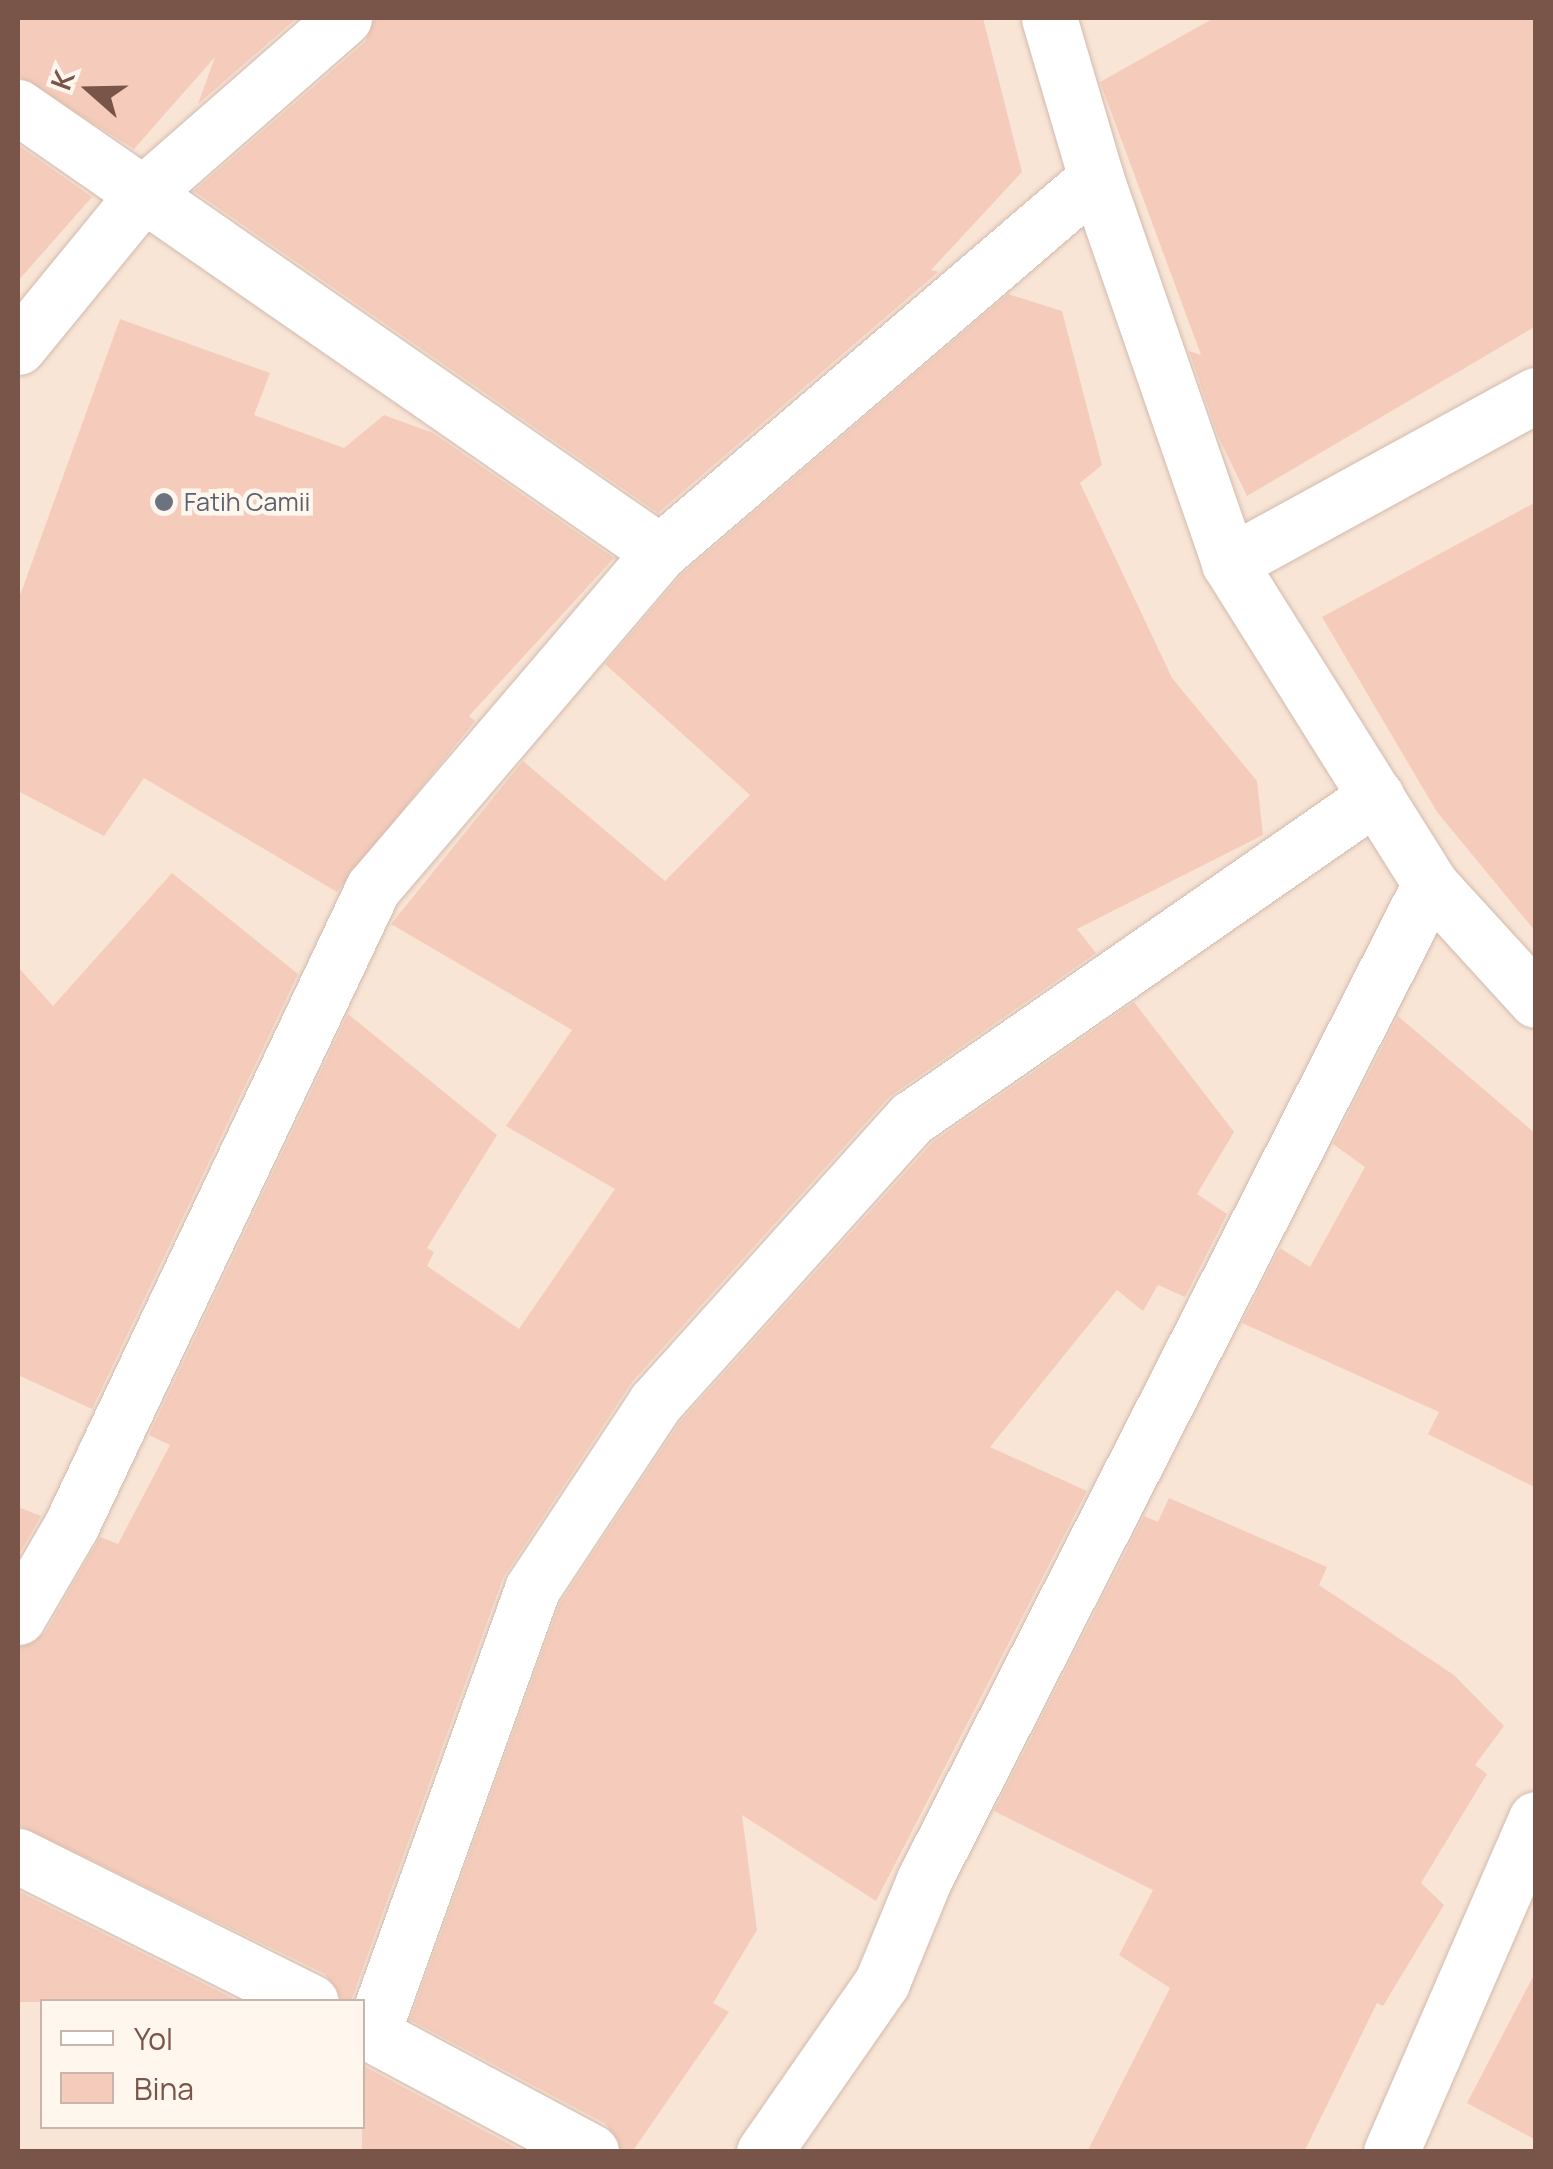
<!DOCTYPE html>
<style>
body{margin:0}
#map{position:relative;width:1553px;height:2169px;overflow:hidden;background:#fef2e6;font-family:Manrope,sans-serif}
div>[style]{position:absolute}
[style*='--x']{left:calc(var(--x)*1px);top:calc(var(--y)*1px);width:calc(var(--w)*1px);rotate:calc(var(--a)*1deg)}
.residential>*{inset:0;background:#f8e5d6}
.building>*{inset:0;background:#f5ccbb}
.roads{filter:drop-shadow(0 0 2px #d3baad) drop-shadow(0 0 2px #d3baad)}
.minor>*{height:55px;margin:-27.5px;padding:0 27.5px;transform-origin:27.5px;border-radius:27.5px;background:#fff}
.dots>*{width:28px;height:28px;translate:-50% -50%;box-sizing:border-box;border:5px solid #fff6ed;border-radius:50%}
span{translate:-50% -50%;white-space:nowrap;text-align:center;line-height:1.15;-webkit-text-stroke:9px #fff6ed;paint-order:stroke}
.worship-label{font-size:25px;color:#5b616d}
.left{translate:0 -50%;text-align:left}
.frame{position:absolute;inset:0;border:20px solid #795448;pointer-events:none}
.legend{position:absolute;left:40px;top:1999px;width:325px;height:130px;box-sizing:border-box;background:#fff6ed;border:2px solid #c9b5ab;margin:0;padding:12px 18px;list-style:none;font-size:30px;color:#795448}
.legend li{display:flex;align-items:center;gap:20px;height:50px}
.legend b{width:50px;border:2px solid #c9b5ab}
.north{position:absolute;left:40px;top:40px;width:100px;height:100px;-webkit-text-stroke:8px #fff6ed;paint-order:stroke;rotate:290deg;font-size:28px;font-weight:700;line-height:40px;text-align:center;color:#795448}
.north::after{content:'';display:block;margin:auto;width:35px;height:45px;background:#795448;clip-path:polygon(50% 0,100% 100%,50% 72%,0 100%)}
</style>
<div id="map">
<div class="residential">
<div style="clip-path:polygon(evenodd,18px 18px,1535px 18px,1535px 2151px,18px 2151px,18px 18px,42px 2002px,362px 2002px,362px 2126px,42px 2126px,42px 2002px)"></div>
</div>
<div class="building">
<div style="clip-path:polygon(18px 18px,297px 18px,198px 104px,215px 57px,134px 149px,18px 76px)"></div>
<div style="clip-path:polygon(374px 18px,983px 18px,1022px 172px,931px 270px,938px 272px,658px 513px,194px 191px,365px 42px)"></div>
<div style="clip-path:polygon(1214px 18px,1536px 18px,1536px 326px,1247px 496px,1218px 436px,1189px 351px,1201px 355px,1100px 82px)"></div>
<div style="clip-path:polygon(18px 145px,92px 197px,18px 281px)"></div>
<div style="clip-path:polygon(1008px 294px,1062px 311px,1102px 465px,1080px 483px,1172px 678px,1257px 781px,1263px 835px,1077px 929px,1096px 953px,889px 1097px,632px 1382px,503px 1578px,351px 2001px,342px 2002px,325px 1974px,18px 1825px,18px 1648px,45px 1633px,100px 1537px,118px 1544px,170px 1445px,149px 1435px,348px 1014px,497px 1135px,427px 1248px,434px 1252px,427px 1266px,519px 1329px,615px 1189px,506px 1126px,572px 1030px,391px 924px,523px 761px,665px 881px,750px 795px,605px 664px,682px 574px)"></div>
<div style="clip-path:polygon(120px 319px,270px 373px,254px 415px,344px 448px,384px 415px,433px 433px,614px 558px,469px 716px,475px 721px,337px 892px,144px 778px,104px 836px,18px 791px,18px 601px)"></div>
<div style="clip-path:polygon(1536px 502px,1536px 932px,1437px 812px,1322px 617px)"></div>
<div style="clip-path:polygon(172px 873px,298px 974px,92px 1409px,18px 1375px,18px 967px,53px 1006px)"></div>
<div style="clip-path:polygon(1134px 1002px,1234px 1132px,1197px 1194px,1227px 1214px,1185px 1297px,1158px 1285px,1143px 1311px,1117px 1290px,990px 1447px,1087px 1491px,876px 1901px,742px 1815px,757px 1930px,713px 2003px,729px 2012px,632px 2152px,622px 2152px,606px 2124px,410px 2020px,560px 1603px,680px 1422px,933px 1142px)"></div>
<div style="clip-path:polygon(1398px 1016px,1536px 1134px,1536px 1488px,1428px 1434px,1439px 1412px,1242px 1323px,1280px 1248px,1310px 1267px,1365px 1167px,1333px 1144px)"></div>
<div style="clip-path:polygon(1169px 1498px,1327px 1567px,1319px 1585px,1454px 1675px,1504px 1726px,1475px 1765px,1487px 1774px,1421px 1883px,1444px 1905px,1383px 2006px,1377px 2003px,1304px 2152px,1087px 2152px,1170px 1988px,1119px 1955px,1153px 1890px,994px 1811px,1144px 1516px,1158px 1522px)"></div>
<div style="clip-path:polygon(18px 1507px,41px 1516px,18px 1556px)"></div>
<div style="clip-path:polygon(18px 1891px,240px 2002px,18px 2002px)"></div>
<div style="clip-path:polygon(1536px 1971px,1536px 2140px,1467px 2103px)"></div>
<div style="clip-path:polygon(362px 2065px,524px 2152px,362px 2152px)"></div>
</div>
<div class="roads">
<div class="minor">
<div style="--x:1049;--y:18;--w:167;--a:73.6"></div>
<div style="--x:1096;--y:178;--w:407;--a:70.9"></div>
<div style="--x:1229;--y:563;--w:379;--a:57.9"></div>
<div style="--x:1430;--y:884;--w:157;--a:47.6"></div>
<div style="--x:18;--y:107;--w:781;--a:34.73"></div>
<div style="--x:18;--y:347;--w:199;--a:-50.7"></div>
<div style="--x:144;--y:193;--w:266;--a:-41.2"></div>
<div style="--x:1229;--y:563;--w:350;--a:-28.7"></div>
<div style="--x:18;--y:1617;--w:105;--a:-59.8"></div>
<div style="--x:71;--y:1526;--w:706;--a:-64.67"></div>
<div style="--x:373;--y:888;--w:442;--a:-49.5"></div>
<div style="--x:660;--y:552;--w:574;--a:-40.62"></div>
<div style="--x:18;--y:1856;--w:327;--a:26.5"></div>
<div style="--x:362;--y:2029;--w:260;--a:28.2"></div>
<div style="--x:372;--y:2034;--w:473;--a:-70.2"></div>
<div style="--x:532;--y:1589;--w:223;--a:-56.5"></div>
<div style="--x:655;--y:1403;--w:384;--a:-48"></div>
<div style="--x:912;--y:1118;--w:565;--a:-34.76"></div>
<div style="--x:764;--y:2152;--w:207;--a:-55.2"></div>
<div style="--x:882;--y:1982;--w:110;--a:-67.6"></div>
<div style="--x:924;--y:1880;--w:1117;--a:-63.07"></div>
<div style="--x:1391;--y:2152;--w:363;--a:-66.5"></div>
</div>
</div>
<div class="dots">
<div style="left:164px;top:502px;background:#6b7280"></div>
</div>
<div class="worship-label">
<span class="left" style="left:184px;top:502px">Fatih Camii</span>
</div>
<div class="frame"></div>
<ul class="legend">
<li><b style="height:12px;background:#fff"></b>Yol</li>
<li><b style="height:28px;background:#f5ccbb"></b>Bina</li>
</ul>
<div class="north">K</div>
</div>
